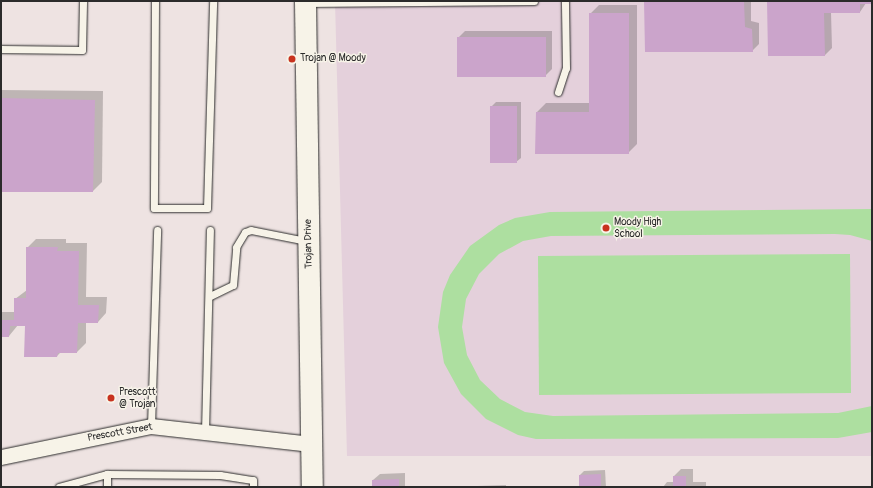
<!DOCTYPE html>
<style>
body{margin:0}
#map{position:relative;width:873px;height:488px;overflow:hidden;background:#eee3e2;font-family:Pangolin,sans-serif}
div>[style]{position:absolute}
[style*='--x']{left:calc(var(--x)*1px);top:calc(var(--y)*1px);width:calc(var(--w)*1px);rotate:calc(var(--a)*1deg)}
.built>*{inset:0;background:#e4d0db}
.green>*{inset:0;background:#addfa0}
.shadow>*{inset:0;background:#0003}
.building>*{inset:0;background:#cba4cb}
.roads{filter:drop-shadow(0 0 1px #2b2b2b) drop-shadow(0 0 1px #2b2b2b)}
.lane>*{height:7px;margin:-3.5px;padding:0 3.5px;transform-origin:3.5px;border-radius:3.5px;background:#f7f3e8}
.street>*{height:15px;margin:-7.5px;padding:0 7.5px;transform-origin:7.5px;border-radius:7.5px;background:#f7f3e8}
.secondary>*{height:21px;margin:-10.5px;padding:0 10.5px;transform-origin:10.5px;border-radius:10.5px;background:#f7f3e8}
.dots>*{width:11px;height:11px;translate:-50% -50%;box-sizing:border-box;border:2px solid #f7f3e8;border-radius:50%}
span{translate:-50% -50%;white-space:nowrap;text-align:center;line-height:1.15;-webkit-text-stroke:3px #f7f3e8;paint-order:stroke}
.poi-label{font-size:10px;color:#2b2b2b}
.left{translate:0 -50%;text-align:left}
.street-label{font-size:10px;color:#2b2b2b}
.frame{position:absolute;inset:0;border:2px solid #2b2b2b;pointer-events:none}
</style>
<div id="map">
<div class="built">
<div style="clip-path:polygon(335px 1px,872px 1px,872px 456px,347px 456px)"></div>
</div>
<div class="green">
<div style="clip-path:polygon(872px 209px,872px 241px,850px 235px,835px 234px,551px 236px,523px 241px,499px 254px,479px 274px,466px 299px,462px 327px,467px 355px,480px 380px,500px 399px,525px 412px,553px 416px,838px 413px,872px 406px,872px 432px,838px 438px,536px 439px,518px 435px,486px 419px,461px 394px,444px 363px,438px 327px,443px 292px,450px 275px,470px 246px,499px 225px,515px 218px,550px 212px)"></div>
<div style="clip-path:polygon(850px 254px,851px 393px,539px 395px,538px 256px)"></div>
</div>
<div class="shadow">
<div style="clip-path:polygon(645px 1px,751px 1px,751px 21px,759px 23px,759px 44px,752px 51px)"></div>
<div style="clip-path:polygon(768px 1px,872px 1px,872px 3px,866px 3px,860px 12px,831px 12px,832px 48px,825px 55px,769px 55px)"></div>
<div style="clip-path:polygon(599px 5px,637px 5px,637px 144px,628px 153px,537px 112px,546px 103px,590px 103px,590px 14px)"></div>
<div style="clip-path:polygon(465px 31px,552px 31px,552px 69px,545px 76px,458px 38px)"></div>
<div style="clip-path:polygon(1px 90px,103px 91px,102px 182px,93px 191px,1px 191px)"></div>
<div style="clip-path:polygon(496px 102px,521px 102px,521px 158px,516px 162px,491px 107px)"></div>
<div style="clip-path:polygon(36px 239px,66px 239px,66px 243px,87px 243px,86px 297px,107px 297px,106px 313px,98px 322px,86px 322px,86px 343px,77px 352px,61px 352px,57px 356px,26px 325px,18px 325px,9px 336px,1px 336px,1px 312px,15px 312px,15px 299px,27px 290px,27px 248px)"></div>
<div style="clip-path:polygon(681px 469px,693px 469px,693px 482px,706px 482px,706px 487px,663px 487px,667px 482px,674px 482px,674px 476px)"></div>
<div style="clip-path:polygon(605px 470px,606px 487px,580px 487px,580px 475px,584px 471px)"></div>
<div style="clip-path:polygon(405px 473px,405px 487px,373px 487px,373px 480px,380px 474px)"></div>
<div style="clip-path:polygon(506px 485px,506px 487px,476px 487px,477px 486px)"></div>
</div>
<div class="building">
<div style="clip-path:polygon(644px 1px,744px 1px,745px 27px,752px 29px,753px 52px,645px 52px)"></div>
<div style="clip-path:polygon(767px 1px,872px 1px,872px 4px,860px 4px,860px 13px,824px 13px,825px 56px,768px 56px)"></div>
<div style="clip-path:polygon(589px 13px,629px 13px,629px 154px,535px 154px,536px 112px,589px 112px)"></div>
<div style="clip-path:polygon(457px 37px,546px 37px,546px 77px,457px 77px)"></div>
<div style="clip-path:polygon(1px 98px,95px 100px,93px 192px,1px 192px)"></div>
<div style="clip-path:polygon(490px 106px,517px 106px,517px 163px,490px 163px)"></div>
<div style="clip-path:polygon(26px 247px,58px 247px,57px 251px,79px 251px,78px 305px,99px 305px,98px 323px,78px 323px,77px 353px,58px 353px,57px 357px,24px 357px,25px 326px,10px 326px,9px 337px,1px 337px,1px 320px,14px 320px,14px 298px,26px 298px)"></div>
<div style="clip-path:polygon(601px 474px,601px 487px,579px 487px,579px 475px)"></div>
<div style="clip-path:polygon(673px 476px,686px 476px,686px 487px,673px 487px)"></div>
<div style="clip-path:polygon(399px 479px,399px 487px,372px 487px,372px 480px)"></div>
</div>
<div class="roads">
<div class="lane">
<div style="--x:155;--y:1;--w:207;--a:90.3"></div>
<div style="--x:154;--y:208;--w:53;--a:0"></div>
<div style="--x:207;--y:208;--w:207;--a:-88.3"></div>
<div style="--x:308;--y:3;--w:226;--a:-0.5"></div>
<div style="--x:1;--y:49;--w:81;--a:0.7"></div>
<div style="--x:82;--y:50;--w:49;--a:-88.8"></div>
<div style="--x:558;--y:92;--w:25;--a:-72"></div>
<div style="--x:566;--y:68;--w:67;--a:-90.9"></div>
<div style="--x:210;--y:296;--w:25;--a:-26"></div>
<div style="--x:233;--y:285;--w:38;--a:-85"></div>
<div style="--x:236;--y:247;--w:17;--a:-59"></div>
<div style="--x:245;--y:232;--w:6;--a:-18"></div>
<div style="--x:251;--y:230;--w:56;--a:11.3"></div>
<div style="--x:151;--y:426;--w:196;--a:-88.2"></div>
<div style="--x:205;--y:432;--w:202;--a:-88.6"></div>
<div style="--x:107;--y:474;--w:113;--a:0.5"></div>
<div style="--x:220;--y:475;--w:33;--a:9"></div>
<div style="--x:253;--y:480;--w:7;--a:90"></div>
<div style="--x:59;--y:487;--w:50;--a:-15.2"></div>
<div style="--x:107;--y:474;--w:13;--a:90"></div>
</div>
<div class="street">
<div style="--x:1;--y:457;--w:153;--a:-11.7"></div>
<div style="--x:151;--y:426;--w:161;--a:6.4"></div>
</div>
<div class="secondary">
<div style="--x:305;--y:1;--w:486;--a:89.2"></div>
</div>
</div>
<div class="dots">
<div style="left:292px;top:59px;background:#c8321e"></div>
<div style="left:606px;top:228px;background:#c8321e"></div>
<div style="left:111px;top:398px;background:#c8321e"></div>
</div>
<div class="poi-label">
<span class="left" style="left:300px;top:59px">Trojan @ Moody</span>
<span class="left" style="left:614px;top:228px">Moody High<br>School</span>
<span class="left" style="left:119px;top:398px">Prescott<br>@ Trojan</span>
</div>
<div class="street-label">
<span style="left:309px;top:244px;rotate:-91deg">Trojan Drive</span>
<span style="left:120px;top:433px;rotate:-10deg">Prescott Street</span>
</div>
<div class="frame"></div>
</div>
